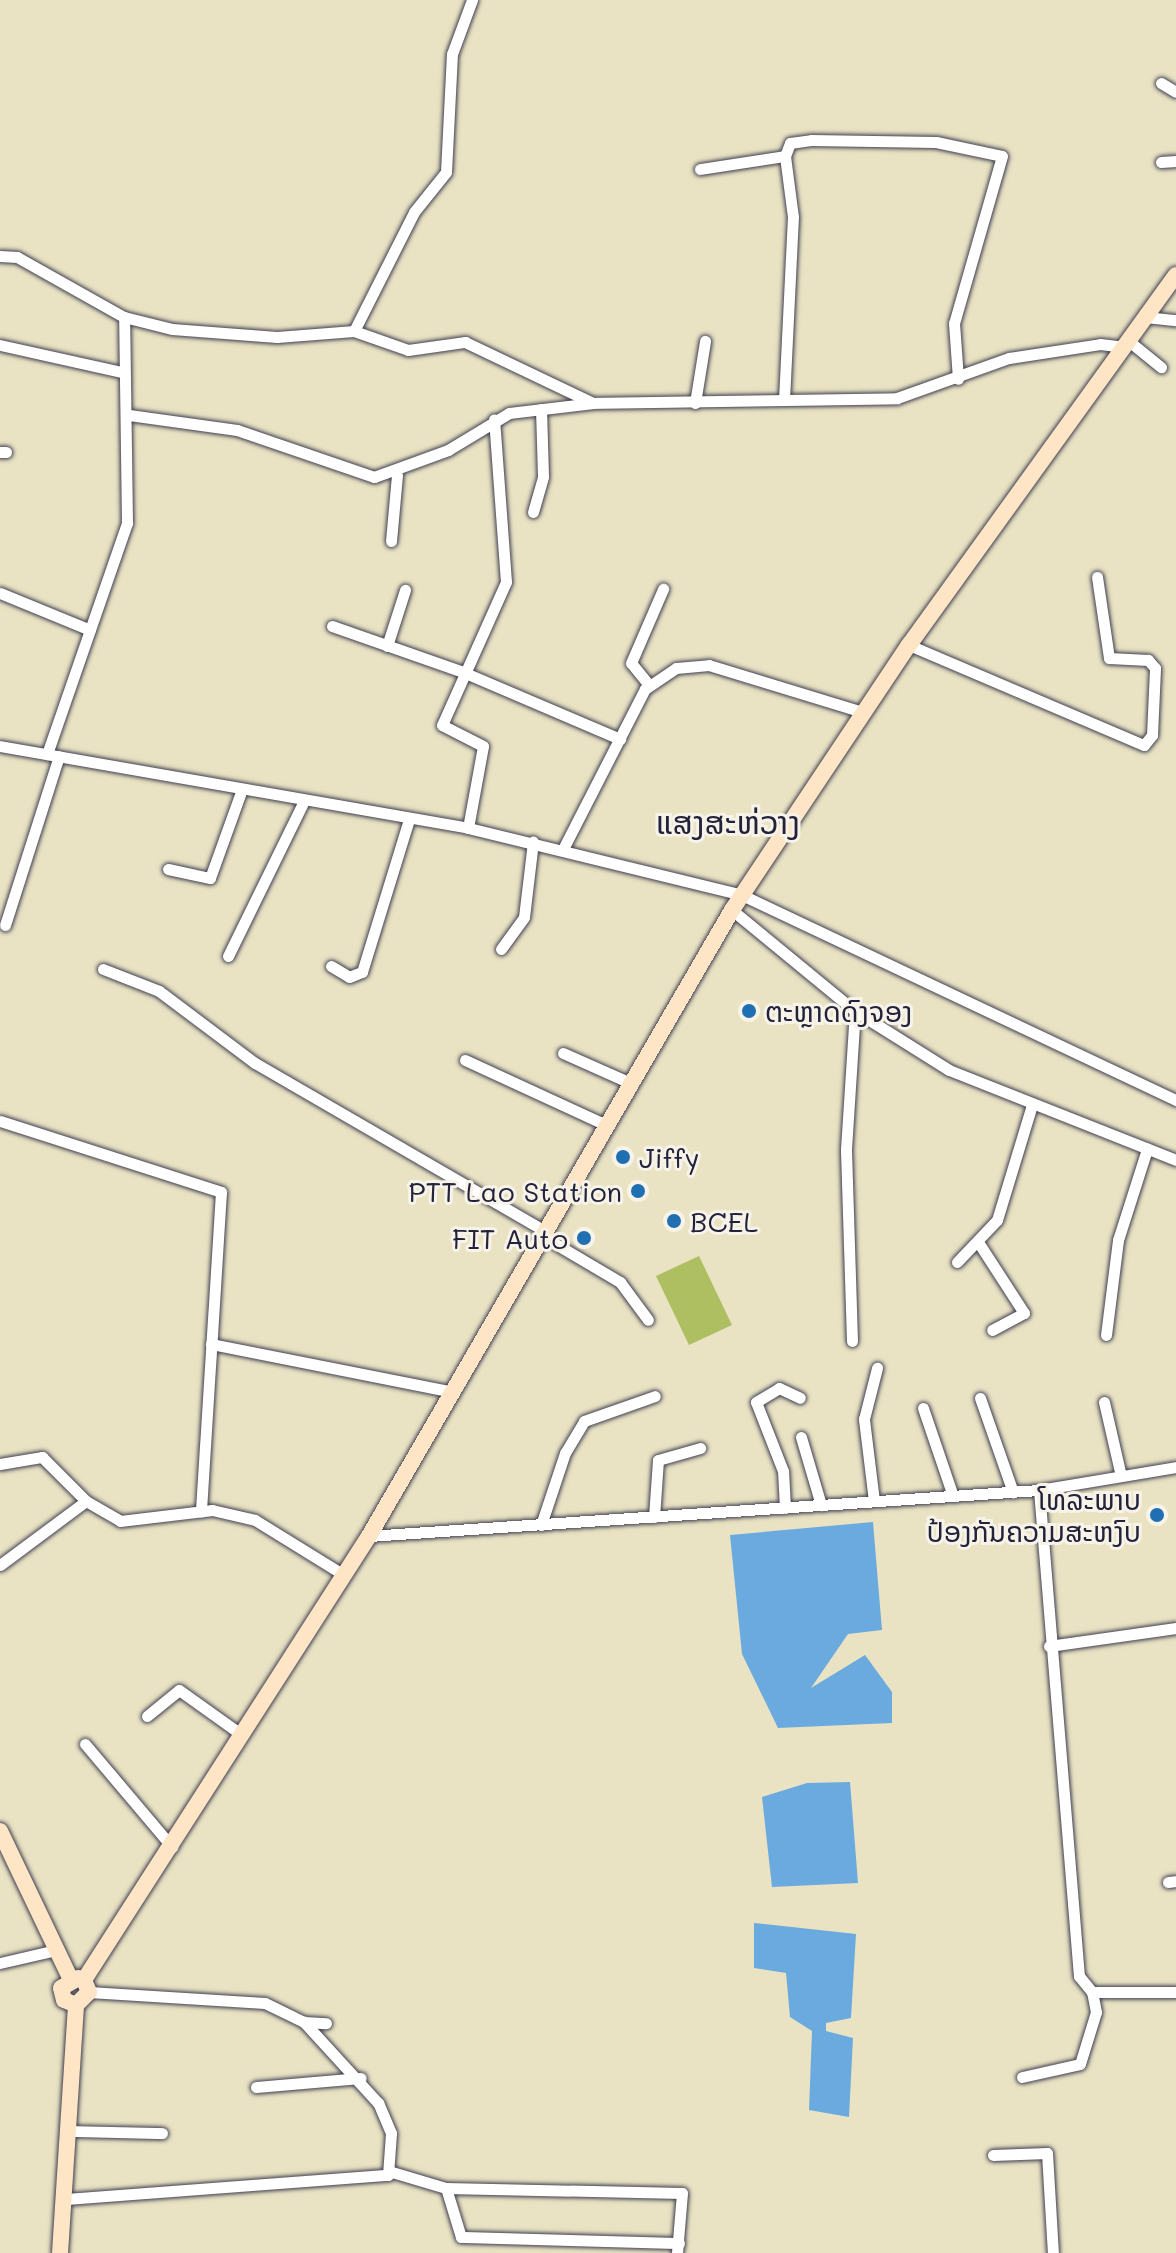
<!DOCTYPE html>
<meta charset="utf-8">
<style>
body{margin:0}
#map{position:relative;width:1176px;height:2253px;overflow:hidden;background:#e9e3c4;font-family:Mali,"Noto Sans Lao",sans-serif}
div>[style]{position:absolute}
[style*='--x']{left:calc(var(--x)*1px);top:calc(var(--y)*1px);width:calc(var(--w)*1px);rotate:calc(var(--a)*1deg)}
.green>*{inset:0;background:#aebf62}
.water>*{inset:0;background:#6baade}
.roads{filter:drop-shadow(0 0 2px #403f50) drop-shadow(0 0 2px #403f50)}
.street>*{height:11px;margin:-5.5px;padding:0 5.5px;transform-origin:5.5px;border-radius:5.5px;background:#fff}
.secondary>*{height:16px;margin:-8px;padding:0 8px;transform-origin:8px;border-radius:8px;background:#fee5c5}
.dots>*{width:22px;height:22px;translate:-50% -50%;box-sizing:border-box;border:4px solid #f7f3e8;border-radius:50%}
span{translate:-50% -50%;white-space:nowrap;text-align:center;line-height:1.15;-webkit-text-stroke:6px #f7f3e8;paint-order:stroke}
.poi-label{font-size:28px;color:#22223b}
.left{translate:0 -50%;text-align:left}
.right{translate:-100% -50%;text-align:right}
.quarter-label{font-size:32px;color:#22223b}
</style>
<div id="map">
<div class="green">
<div style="clip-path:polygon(699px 1256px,732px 1325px,689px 1345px,656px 1276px)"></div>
</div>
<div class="water">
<div style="clip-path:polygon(873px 1522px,882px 1630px,848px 1634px,811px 1688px,865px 1655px,892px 1692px,892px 1723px,778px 1728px,742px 1654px,730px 1535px)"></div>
<div style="clip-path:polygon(850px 1782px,858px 1883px,772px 1887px,762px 1797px,807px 1783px)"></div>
<div style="clip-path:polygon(754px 1923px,856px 1934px,851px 2018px,826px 2023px,826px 2031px,853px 2038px,849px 2117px,809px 2110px,812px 2031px,790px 2017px,786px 1973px,754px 1968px)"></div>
</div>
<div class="roads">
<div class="street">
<div style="--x:1161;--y:83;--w:17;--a:31"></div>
<div style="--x:1161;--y:162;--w:15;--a:-4"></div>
<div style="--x:700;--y:169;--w:86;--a:-8.7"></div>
<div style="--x:0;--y:256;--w:17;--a:3"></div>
<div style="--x:17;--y:257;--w:123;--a:29.3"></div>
<div style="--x:124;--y:317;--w:49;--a:14"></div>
<div style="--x:172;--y:329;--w:105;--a:4.4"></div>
<div style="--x:277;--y:337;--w:77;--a:-4.5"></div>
<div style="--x:354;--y:331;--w:57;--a:19.4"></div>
<div style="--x:408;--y:350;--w:58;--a:-8"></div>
<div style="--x:465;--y:342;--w:140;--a:25.5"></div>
<div style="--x:1145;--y:317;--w:31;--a:6"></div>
<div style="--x:354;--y:331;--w:133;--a:-63.2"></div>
<div style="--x:414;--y:212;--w:51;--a:-51.3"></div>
<div style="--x:446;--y:172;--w:118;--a:-87.1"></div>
<div style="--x:452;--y:54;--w:58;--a:-69.7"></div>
<div style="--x:1130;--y:342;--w:40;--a:39"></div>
<div style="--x:0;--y:345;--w:125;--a:12.5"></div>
<div style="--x:784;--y:400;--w:183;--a:-87.2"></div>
<div style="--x:793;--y:217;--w:62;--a:-97.5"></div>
<div style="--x:785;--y:156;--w:14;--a:-69"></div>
<div style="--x:790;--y:143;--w:21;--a:-8"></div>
<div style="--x:811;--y:140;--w:125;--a:0.9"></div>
<div style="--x:936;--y:142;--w:67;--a:12"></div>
<div style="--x:1002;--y:156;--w:174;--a:106"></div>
<div style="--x:954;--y:323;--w:56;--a:85.9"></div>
<div style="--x:695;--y:403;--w:63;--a:-80.8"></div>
<div style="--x:129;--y:415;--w:109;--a:7.9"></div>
<div style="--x:237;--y:430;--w:145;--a:18.9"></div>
<div style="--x:374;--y:477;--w:79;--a:-20"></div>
<div style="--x:448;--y:450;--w:71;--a:-31.2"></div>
<div style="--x:509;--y:413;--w:85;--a:-6.8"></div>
<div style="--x:593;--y:403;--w:304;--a:-0.9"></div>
<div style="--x:897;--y:398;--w:119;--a:-19.7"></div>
<div style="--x:1009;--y:358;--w:92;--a:-8.7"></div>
<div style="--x:1100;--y:344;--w:25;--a:7"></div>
<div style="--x:0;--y:452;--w:6;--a:0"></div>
<div style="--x:533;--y:512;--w:37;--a:-74"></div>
<div style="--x:543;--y:476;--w:67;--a:-91.7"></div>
<div style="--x:391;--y:541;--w:66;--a:-84.8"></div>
<div style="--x:0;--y:593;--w:97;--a:22.3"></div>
<div style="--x:332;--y:626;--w:139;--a:19.3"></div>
<div style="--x:463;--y:672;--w:171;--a:23.1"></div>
<div style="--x:909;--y:645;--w:255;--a:23.1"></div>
<div style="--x:1144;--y:745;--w:13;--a:-51"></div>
<div style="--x:1152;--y:735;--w:67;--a:-87.4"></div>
<div style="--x:1155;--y:668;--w:11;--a:-131"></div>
<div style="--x:1148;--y:660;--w:39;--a:-177"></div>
<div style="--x:1109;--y:658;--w:82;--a:-98.4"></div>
<div style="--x:387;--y:646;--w:59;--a:-72.2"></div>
<div style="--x:649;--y:685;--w:28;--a:-129"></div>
<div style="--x:631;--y:663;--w:81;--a:-66.6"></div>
<div style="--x:0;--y:746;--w:475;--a:9.9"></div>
<div style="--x:468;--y:828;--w:282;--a:13.7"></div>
<div style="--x:742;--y:895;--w:480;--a:25.3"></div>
<div style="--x:47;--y:754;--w:244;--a:-70.9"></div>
<div style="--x:127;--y:523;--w:206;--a:-90.8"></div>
<div style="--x:468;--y:828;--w:83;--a:-79.6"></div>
<div style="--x:483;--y:746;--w:46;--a:-152.9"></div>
<div style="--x:442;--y:725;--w:157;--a:-65.9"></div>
<div style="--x:506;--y:582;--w:163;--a:-94.2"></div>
<div style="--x:563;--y:849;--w:180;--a:-62.9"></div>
<div style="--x:645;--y:689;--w:37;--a:-34"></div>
<div style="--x:676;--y:668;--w:33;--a:-5"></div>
<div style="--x:709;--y:665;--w:161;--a:17"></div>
<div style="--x:168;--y:869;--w:43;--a:12.1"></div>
<div style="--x:210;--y:878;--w:91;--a:-70.2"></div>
<div style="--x:732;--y:910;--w:159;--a:39.4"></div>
<div style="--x:855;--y:1011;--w:111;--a:32.1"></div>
<div style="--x:949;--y:1070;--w:244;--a:21.6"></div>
<div style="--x:5;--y:925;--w:177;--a:-72.3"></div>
<div style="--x:501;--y:949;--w:39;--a:-54"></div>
<div style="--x:524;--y:917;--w:76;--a:-83.2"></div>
<div style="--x:228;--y:956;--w:173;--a:-63.9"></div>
<div style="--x:331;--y:966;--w:21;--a:31"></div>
<div style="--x:349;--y:977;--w:14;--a:-21"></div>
<div style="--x:362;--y:972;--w:160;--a:-72.9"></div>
<div style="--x:103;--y:969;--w:60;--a:21.4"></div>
<div style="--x:159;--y:991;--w:120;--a:36.9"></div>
<div style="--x:255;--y:1063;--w:335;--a:30.1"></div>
<div style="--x:563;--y:1053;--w:71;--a:24"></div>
<div style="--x:465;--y:1060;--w:153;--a:24.7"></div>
<div style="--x:0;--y:1121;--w:232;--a:17.8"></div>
<div style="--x:221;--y:1192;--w:320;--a:93.6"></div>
<div style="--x:542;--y:1236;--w:91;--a:30.5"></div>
<div style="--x:620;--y:1282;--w:47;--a:53.6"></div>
<div style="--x:980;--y:1245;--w:81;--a:57.1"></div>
<div style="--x:1024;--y:1313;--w:36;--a:152"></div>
<div style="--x:957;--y:1262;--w:58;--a:-46.4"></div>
<div style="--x:997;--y:1220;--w:120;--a:-73.1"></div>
<div style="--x:1106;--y:1335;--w:96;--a:-82.8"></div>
<div style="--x:1118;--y:1240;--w:96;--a:-72.3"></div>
<div style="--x:852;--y:1341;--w:192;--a:-91.8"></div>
<div style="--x:846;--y:1149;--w:138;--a:-86.3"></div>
<div style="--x:211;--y:1344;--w:248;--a:11.2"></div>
<div style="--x:980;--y:1398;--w:100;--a:70.7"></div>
<div style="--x:1104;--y:1402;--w:76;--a:77.1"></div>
<div style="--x:923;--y:1408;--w:93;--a:71.2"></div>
<div style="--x:801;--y:1437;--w:71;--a:73.6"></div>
<div style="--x:0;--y:1464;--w:43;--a:-9.5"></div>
<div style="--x:42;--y:1457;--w:62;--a:45"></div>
<div style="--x:86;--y:1501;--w:39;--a:30"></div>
<div style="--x:120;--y:1521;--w:93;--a:-6.8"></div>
<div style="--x:212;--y:1510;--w:44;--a:13.1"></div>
<div style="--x:255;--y:1520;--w:105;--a:31.7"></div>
<div style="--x:1039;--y:1490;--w:488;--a:85.3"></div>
<div style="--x:1079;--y:1976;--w:21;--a:51"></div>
<div style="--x:1092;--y:1992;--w:84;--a:0"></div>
<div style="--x:874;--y:1501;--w:83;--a:-97"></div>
<div style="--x:864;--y:1419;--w:53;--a:-75.7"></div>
<div style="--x:785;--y:1508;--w:37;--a:-93"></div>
<div style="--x:783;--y:1471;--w:74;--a:-111.4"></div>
<div style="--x:756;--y:1402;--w:27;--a:-31"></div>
<div style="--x:779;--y:1388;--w:23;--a:25"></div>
<div style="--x:654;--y:1517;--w:57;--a:-86"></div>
<div style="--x:658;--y:1460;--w:44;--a:-15.9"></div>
<div style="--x:541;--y:1525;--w:76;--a:-71.6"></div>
<div style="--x:565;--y:1453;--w:37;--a:-59"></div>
<div style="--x:584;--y:1421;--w:75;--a:-19.4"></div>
<div style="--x:369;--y:1536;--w:672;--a:-3.93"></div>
<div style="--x:1039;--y:1490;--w:139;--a:-9.5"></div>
<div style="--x:0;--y:1565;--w:107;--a:-36.7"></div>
<div style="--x:1049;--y:1646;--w:128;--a:-8.1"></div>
<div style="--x:147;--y:1716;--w:41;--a:-39.1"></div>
<div style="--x:179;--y:1690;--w:77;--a:35.5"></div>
<div style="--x:85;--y:1744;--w:135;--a:49.8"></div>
<div style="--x:1168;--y:1882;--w:8;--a:-7"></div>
<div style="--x:0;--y:1963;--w:57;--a:-13.1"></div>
<div style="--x:89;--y:1992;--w:176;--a:3.6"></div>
<div style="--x:265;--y:2003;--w:43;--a:26"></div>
<div style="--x:304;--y:2022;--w:22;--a:3"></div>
<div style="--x:1022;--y:2077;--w:59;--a:-12.6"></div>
<div style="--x:1080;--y:2064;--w:54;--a:-72.9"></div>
<div style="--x:1096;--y:2012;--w:20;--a:-101"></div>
<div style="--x:256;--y:2087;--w:105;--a:-4.9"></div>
<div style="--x:71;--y:2131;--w:91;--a:1.3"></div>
<div style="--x:993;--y:2155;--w:54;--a:-2.1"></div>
<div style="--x:1047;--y:2153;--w:100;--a:86.6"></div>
<div style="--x:392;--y:2172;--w:56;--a:16.5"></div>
<div style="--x:446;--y:2188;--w:236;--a:1.2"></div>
<div style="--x:682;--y:2193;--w:60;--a:94.8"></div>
<div style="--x:446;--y:2188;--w:51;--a:73"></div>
<div style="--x:461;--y:2237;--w:218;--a:1.6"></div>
<div style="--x:66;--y:2199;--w:323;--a:-4.3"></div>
<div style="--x:388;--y:2175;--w:42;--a:-85.9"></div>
<div style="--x:391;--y:2133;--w:33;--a:-113"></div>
<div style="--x:378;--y:2103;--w:110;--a:-132.4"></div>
</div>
<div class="secondary">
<div style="--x:0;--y:1831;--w:163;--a:64.5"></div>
<div style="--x:84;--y:1980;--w:528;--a:-57.3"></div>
<div style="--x:369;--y:1536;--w:724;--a:-59.89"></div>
<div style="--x:732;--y:910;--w:319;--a:-56.3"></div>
<div style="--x:909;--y:645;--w:456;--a:-54.2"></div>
<div style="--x:76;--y:2005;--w:13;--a:-157"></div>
<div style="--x:64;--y:2000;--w:12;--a:-104"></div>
<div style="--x:61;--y:1988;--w:20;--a:-30"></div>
<div style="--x:76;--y:2005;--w:18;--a:-45"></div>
<div style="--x:89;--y:1992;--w:13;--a:-113"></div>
<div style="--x:60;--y:2253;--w:249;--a:-86.3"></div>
</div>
</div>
<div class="dots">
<div style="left:749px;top:1011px;background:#1f6fb2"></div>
<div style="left:623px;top:1157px;background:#1f6fb2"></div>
<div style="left:638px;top:1191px;background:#1f6fb2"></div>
<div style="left:674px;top:1221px;background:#1f6fb2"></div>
<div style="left:584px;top:1238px;background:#1f6fb2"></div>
<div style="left:1157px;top:1515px;background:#1f6fb2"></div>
</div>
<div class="poi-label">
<span class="left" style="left:765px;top:1011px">ຕະຫຼາດດົງຈອງ</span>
<span class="left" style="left:639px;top:1157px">Jiffy</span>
<span class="right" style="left:622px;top:1191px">PTT Lao Station</span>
<span class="left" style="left:690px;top:1221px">BCEL</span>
<span class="right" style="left:568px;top:1238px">FIT Auto</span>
<span class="right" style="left:1141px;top:1515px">ໂທລະພາບ<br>ປ້ອງກັນຄວາມສະຫງົບ</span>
</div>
<div class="quarter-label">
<span style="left:728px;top:821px">ແສງສະຫ່ວາງ</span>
</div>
</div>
